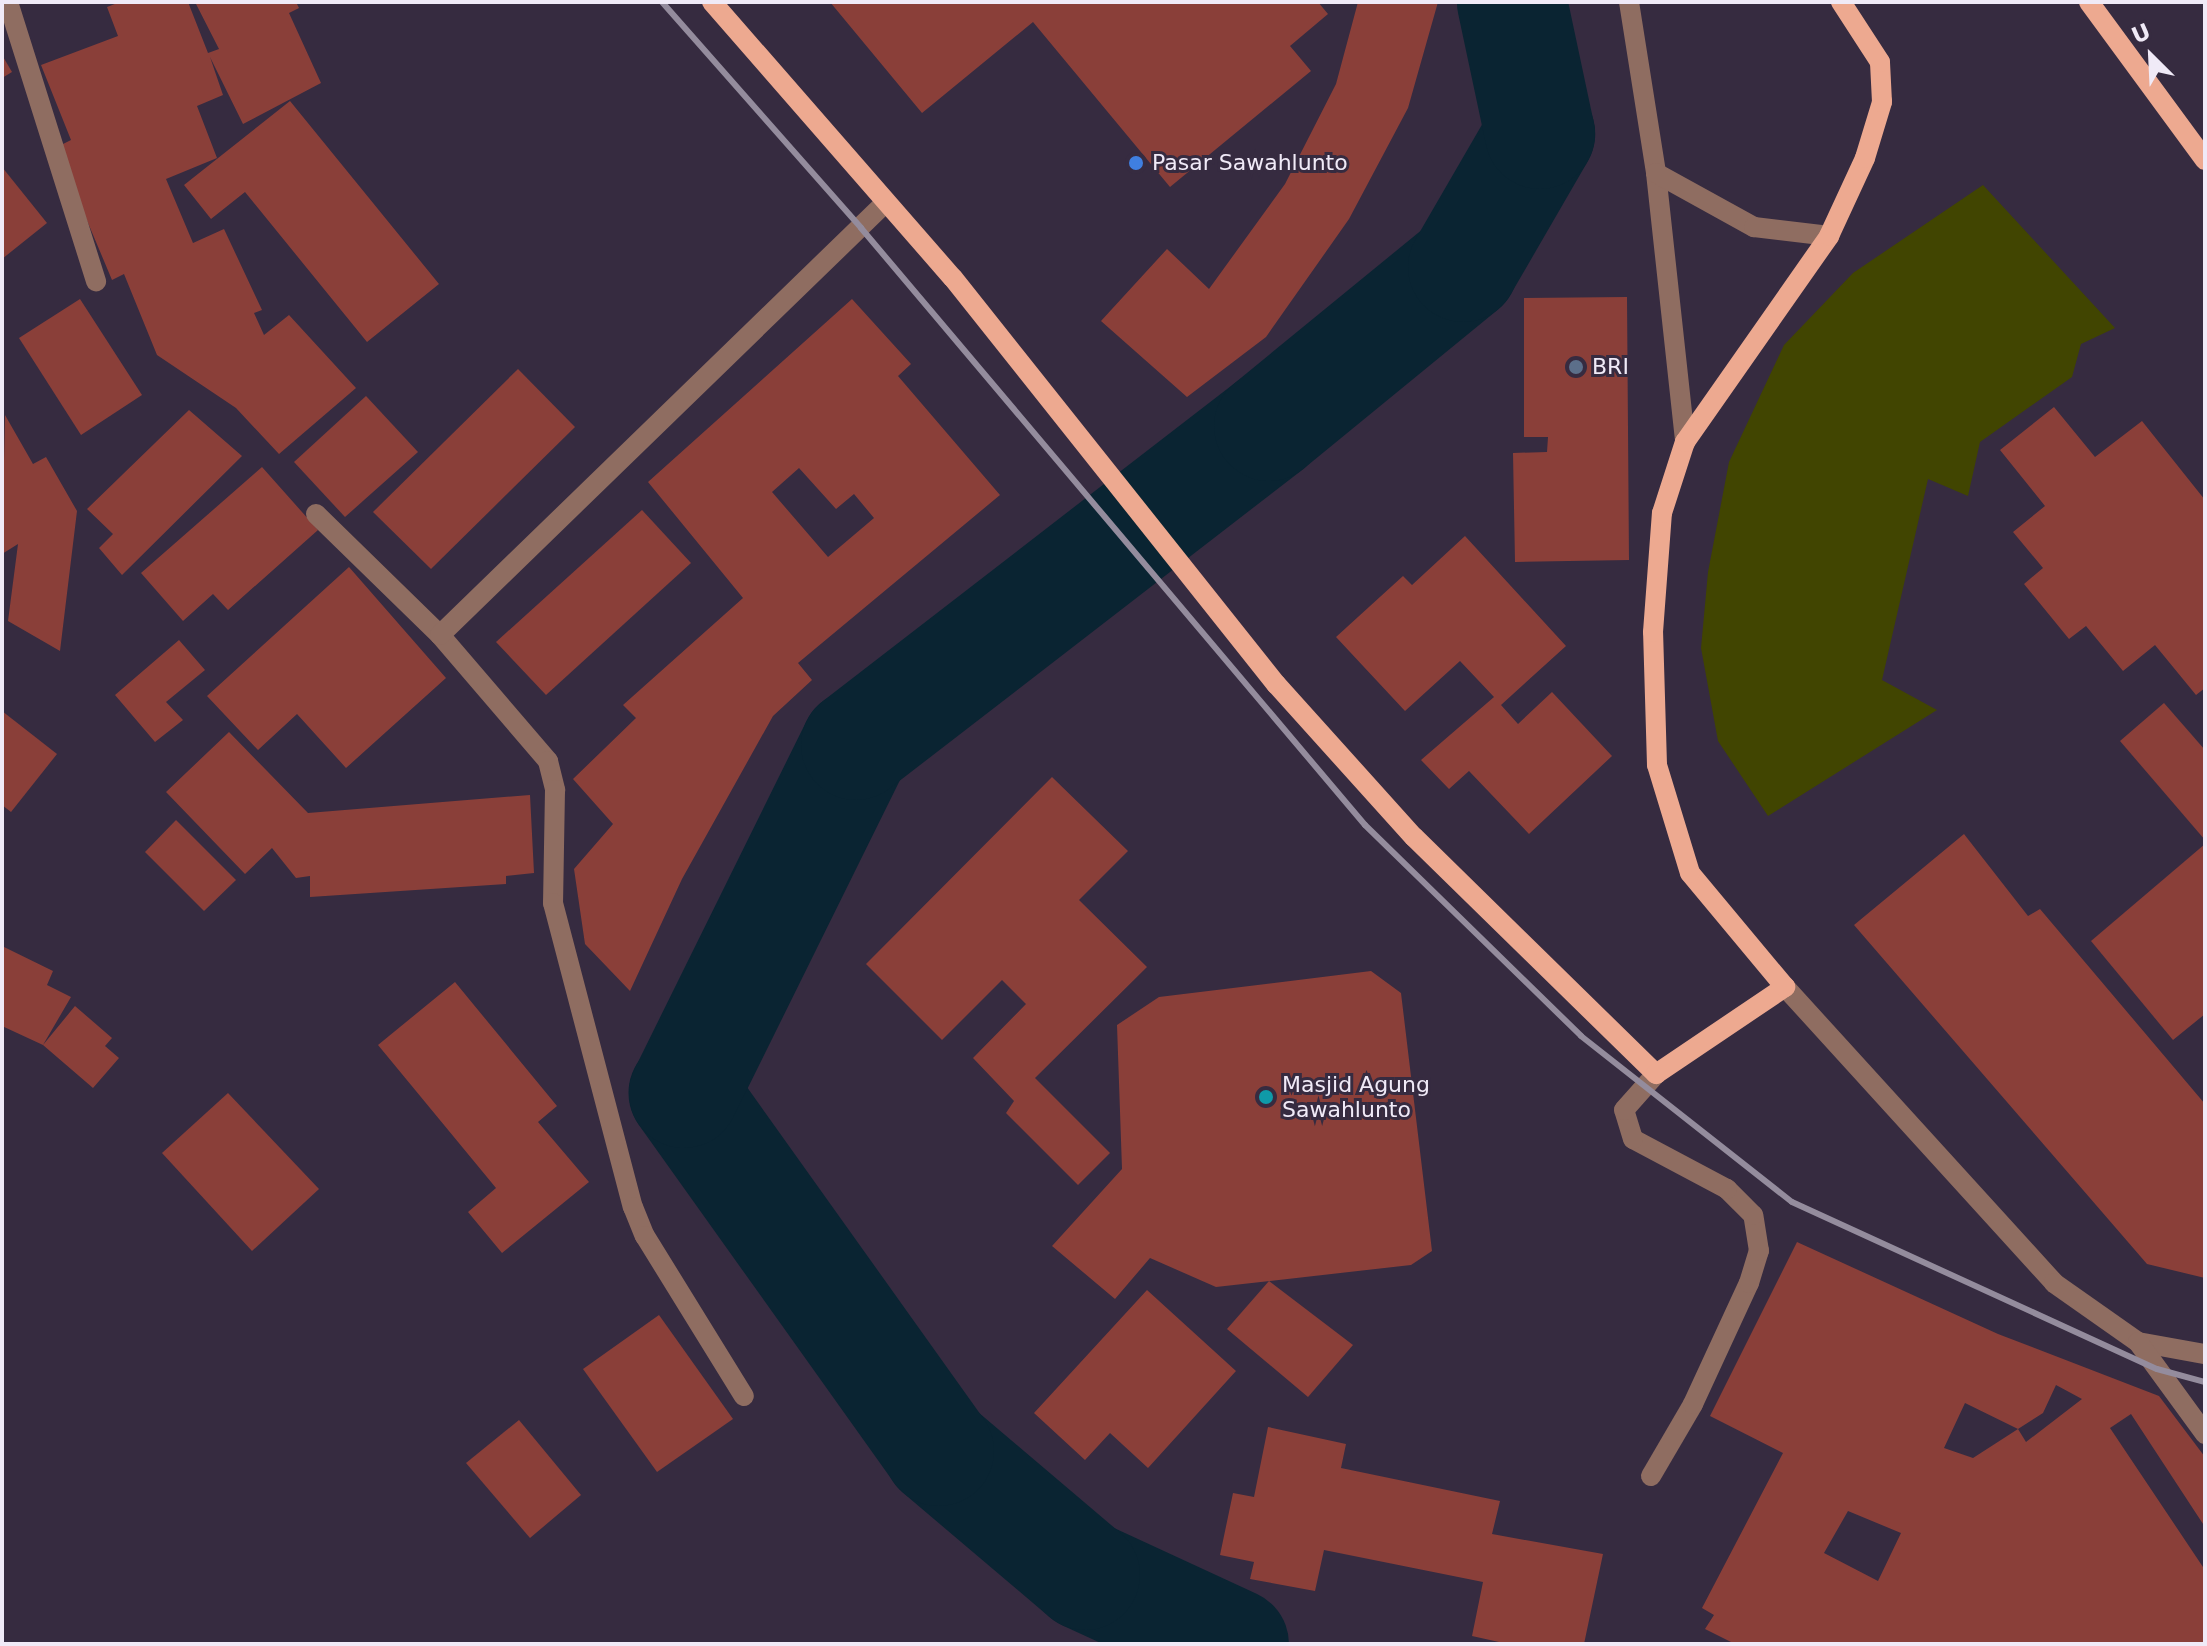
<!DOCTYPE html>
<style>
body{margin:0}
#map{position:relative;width:2207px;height:1646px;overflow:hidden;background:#362b40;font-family:"DejaVu Sans",sans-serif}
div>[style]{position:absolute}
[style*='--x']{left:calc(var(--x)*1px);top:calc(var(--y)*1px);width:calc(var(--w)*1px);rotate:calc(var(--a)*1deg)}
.green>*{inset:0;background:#414501}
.river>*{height:110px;margin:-55px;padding:0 55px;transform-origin:55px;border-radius:55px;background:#0a2432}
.building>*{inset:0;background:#8a3f39}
.minor>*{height:20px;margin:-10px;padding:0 10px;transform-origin:10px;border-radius:10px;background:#8f6d61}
.major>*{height:20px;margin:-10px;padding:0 10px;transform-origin:10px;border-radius:10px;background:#eda990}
.rail>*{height:6px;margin:-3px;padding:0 3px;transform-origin:3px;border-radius:3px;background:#948c9d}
.dots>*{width:22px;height:22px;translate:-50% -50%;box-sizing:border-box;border:4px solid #362b40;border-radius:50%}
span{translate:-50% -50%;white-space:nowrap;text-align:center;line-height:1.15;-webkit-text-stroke:6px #362b40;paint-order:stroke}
.poi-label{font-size:22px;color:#f0eaf7}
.left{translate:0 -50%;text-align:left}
.frame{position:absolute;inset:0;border:4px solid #f0eaf7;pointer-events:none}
.north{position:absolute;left:2111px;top:16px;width:80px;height:80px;-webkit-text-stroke:6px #362b40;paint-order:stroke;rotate:336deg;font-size:22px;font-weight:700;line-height:32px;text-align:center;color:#f0eaf7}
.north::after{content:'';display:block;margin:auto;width:28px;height:36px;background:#f0eaf7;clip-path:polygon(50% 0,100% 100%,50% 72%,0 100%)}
</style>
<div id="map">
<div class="green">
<div style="clip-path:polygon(1983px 185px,2115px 328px,2081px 344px,2072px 377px,1980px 442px,1968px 496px,1928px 479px,1882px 680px,1937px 710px,1768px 816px,1718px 741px,1701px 648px,1708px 572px,1729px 462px,1784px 345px,1853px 273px)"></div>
</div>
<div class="river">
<div style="--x:1234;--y:1644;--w:164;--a:-155.2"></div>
<div style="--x:1085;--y:1575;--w:192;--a:-139.7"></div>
<div style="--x:939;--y:1451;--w:440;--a:-125.5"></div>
<div style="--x:684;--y:1093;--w:388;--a:-63.7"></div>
<div style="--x:856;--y:745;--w:522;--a:-37.68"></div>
<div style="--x:1269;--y:426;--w:251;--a:-39.3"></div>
<div style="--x:1463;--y:267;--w:154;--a:-59.9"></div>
<div style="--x:1540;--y:134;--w:135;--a:-102"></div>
</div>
<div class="building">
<div style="clip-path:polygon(120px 2px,188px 2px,208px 53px,219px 49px,195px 2px,296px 2px,299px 8px,289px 13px,321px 83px,243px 124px,210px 57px,223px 95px,197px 106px,217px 158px,166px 179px,193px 243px,224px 229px,262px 310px,254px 313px,264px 335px,289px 315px,356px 388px,279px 454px,236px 408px,157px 355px,124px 274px,112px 280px,83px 211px,61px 145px,71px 140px,41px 65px,118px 36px,107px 7px)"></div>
<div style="clip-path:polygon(830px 2px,1318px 2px,1328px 14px,1290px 46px,1311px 71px,1170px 187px,1033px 22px,922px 113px)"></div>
<div style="clip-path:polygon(1358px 2px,1438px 2px,1408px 108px,1349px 219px,1266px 337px,1187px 397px,1101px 321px,1167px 249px,1209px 289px,1285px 184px,1336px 84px)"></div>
<div style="clip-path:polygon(2px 55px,12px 72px,2px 78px)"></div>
<div style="clip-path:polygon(290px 101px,439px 284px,367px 342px,245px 192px,211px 219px,184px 185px)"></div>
<div style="clip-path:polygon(2px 167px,47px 223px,2px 259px)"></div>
<div style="clip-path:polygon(1627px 297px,1629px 560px,1515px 562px,1513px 453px,1547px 452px,1548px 437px,1524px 437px,1524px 298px)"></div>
<div style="clip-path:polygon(80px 299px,142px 395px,81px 435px,19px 338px)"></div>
<div style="clip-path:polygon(evenodd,852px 299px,911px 364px,898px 376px,1000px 495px,798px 663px,812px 680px,773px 716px,682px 879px,630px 991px,585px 944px,574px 869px,613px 824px,573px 779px,636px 718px,623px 705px,743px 598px,648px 482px,852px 299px,799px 468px,836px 509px,854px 494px,874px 518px,828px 557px,772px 492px,799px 468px)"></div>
<div style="clip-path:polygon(518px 369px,575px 427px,431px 569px,373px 512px)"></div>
<div style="clip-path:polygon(366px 396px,418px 452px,345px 517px,294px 462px)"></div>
<div style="clip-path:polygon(2054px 407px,2095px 457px,2142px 421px,2205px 500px,2205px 688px,2196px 695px,2155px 645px,2123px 671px,2086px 626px,2069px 639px,2024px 584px,2043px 568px,2013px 532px,2045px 506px,2000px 450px)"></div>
<div style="clip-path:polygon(189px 410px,242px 456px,122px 575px,99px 548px,113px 534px,87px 509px)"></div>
<div style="clip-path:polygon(5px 415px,33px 464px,46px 457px,77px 511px,60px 651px,8px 621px,18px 544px,2px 554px)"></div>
<div style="clip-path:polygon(262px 467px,318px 530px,228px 610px,213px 594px,183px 621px,141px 573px)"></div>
<div style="clip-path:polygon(642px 510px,691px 563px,546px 695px,496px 642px)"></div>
<div style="clip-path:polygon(1465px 536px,1566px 646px,1501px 705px,1518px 724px,1552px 692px,1612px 756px,1529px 834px,1469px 771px,1449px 789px,1421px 760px,1494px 697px,1460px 661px,1405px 711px,1336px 637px,1403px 576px,1412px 585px)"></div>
<div style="clip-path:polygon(349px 567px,446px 678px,346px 768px,297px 714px,258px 750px,207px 696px)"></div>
<div style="clip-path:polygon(179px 640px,205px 670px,166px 702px,183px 720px,155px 742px,115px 695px)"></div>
<div style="clip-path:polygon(2164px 703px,2205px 750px,2205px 840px,2120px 741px)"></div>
<div style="clip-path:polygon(2px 711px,57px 754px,11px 812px,2px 805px)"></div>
<div style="clip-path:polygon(229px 732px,308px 813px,530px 795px,534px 873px,506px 876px,506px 884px,310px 897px,310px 876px,296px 878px,272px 848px,245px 874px,166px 792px)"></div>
<div style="clip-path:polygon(1052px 777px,1128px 851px,1079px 900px,1147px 967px,1035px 1078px,1110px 1153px,1078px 1185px,1006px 1113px,1014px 1101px,973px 1058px,1026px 1004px,1002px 980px,942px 1040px,866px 964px)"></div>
<div style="clip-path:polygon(176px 820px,236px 880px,204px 911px,145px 852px)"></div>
<div style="clip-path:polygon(1964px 834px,2028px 916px,2040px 909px,2205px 1104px,2205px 1278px,2147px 1264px,1854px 925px)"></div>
<div style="clip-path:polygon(2205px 844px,2205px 1014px,2173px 1040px,2091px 941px)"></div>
<div style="clip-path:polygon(2px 946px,53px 971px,47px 985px,71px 997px,43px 1045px,75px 1006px,112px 1038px,105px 1046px,119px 1058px,93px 1088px,43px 1045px,2px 1026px)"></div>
<div style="clip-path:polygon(1371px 971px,1401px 993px,1432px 1251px,1411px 1265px,1216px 1287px,1150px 1258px,1115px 1299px,1052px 1246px,1122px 1169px,1117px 1025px,1159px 997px)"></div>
<div style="clip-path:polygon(455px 982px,557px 1106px,538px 1122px,589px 1182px,502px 1253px,468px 1212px,496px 1188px,378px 1045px)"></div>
<div style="clip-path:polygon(228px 1093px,319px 1189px,252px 1251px,162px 1153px)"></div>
<div style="clip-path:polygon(evenodd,1797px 1242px,1998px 1334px,2159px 1396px,2205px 1457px,2205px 1527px,2131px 1414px,2110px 1428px,2205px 1570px,2205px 1644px,1735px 1644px,1705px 1629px,1714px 1615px,1702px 1608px,1783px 1453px,1710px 1416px,1797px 1242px,2056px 1385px,2082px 1399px,2026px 1442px,2018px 1429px,1973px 1458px,1944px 1448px,1965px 1403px,2018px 1429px,2043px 1413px,2056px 1385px,1797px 1242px,1848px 1511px,1901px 1533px,1878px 1581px,1824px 1553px,1848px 1511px)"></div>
<div style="clip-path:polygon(1269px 1281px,1353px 1345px,1308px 1397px,1227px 1329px)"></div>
<div style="clip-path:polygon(1147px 1290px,1236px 1371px,1148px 1468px,1110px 1433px,1085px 1460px,1034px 1413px)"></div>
<div style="clip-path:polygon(659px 1315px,733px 1419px,657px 1472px,583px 1369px)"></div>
<div style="clip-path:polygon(519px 1420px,581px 1495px,530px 1538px,466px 1463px)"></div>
<div style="clip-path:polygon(1268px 1427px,1346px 1444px,1341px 1468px,1500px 1501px,1492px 1534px,1603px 1554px,1584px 1644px,1508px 1644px,1472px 1636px,1483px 1582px,1324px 1550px,1315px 1591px,1250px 1579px,1254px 1562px,1220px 1555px,1233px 1493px,1254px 1497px)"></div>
</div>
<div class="minor">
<div style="--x:8;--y:2;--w:293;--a:72.5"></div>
<div style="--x:1629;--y:2;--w:173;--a:81"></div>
<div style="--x:1656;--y:173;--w:271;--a:83.8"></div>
<div style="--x:1656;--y:173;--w:112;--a:28.9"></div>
<div style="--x:1754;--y:227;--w:76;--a:6.8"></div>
<div style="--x:316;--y:514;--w:173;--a:44.3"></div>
<div style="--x:440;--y:635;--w:166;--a:49.4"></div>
<div style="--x:548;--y:761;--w:30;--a:76"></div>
<div style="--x:555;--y:790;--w:113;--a:91"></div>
<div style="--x:553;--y:903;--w:314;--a:75.3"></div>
<div style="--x:633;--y:1207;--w:31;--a:68"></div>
<div style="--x:645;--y:1236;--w:188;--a:58.3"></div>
<div style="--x:440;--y:635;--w:620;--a:-44.15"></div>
<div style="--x:1785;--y:987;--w:400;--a:47.7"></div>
<div style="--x:2054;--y:1283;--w:103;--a:35.1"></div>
<div style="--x:2138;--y:1342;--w:68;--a:10.2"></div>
<div style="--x:2138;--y:1342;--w:114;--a:53.9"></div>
<div style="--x:1651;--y:1476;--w:83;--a:-59.7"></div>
<div style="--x:1693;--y:1404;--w:133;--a:-65.2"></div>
<div style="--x:1749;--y:1283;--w:34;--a:-73"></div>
<div style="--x:1759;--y:1251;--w:36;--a:-99"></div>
<div style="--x:1753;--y:1215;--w:37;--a:-135"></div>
<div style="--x:1727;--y:1189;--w:106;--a:-152"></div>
<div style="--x:1633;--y:1139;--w:30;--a:-107"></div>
<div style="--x:1624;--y:1110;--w:48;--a:-48.4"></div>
</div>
<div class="major">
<div style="--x:712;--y:2;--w:366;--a:48.9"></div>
<div style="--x:953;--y:278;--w:519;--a:51.5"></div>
<div style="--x:1276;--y:684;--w:206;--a:48"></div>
<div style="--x:1414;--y:837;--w:339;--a:44.4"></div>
<div style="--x:1656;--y:1074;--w:156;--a:-34"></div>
<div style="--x:1785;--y:987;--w:148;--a:-129.8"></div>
<div style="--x:1690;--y:873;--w:113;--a:-107"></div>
<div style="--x:1657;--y:765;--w:133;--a:-91.7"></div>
<div style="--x:1653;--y:632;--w:119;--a:-85.7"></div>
<div style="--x:1662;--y:513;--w:75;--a:-72.1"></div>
<div style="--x:1685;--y:442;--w:251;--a:-55"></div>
<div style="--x:1829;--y:236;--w:86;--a:-65.2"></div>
<div style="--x:1865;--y:158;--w:59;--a:-73.1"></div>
<div style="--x:1882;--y:102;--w:40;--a:-92.9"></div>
<div style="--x:1880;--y:62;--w:72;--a:-123"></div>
<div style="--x:2089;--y:2;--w:196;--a:53.7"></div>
</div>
<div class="rail">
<div style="--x:662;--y:2;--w:301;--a:48.6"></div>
<div style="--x:861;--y:228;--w:781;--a:49.83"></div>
<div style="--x:1365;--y:825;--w:302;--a:44.3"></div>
<div style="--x:1581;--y:1036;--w:268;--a:38.2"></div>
<div style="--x:1792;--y:1202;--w:401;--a:24.6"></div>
<div style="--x:2157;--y:1369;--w:50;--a:15.2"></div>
</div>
<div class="dots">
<div style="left:1136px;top:163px;background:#3f7fe0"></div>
<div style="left:1576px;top:367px;background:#5c6f8a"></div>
<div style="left:1266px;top:1097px;background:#0f9aa8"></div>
</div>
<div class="poi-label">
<span class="left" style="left:1152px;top:163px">Pasar Sawahlunto</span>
<span class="left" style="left:1592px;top:367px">BRI</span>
<span class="left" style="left:1282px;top:1097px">Masjid Agung<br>Sawahlunto</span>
</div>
<div class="frame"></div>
<div class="north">U</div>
</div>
